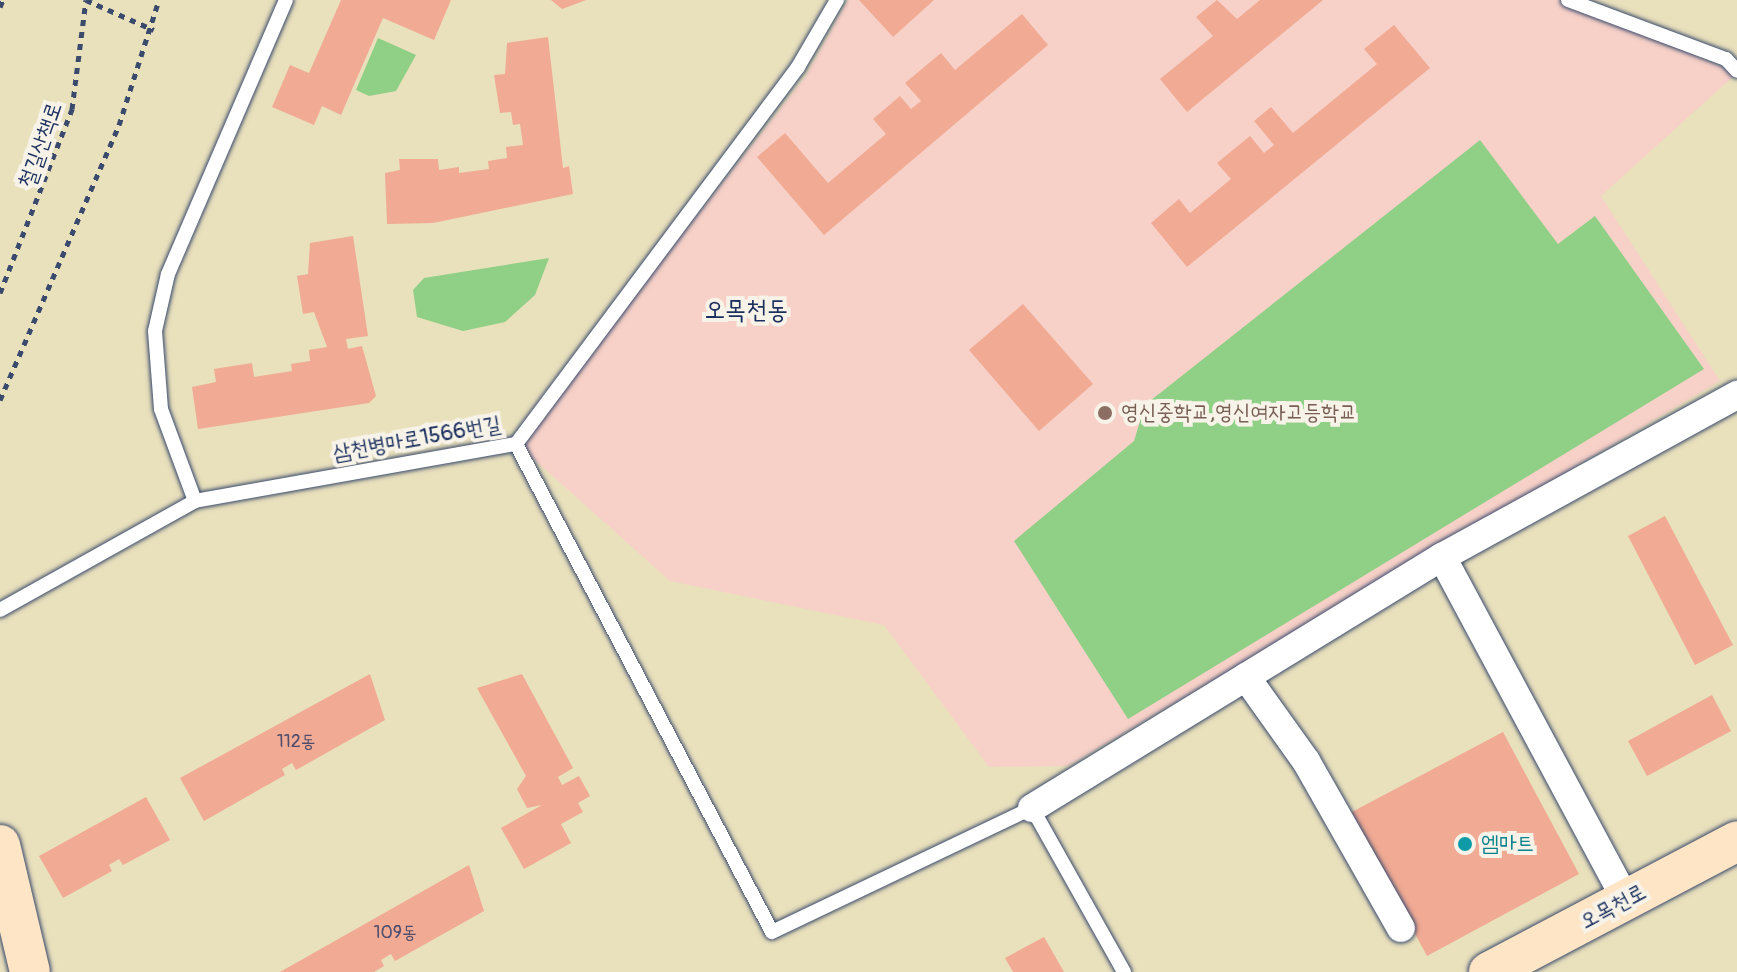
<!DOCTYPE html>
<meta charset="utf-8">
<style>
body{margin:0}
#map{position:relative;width:1737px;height:972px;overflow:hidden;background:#e9e0bc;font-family:Pangolin,"Poor Story",sans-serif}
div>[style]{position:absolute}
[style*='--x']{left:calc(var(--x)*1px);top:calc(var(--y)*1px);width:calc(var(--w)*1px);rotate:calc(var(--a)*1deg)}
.built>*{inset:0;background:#f7d1c7}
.green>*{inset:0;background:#8fcf86}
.building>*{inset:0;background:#f1aa94}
.path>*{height:5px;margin-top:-2.5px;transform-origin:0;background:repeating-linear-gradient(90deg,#3a4a6c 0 6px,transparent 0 12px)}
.roads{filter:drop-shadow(0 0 2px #3a4a6c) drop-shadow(0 0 2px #3a4a6c)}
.lane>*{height:14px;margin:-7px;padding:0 7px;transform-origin:7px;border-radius:7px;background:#fff}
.street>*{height:28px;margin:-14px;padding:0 14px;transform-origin:14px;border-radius:14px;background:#fff}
.secondary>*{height:40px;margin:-20px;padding:0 20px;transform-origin:20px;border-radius:20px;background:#fee5c5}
.dots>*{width:22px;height:22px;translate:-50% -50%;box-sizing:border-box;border:4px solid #f7f3e8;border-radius:50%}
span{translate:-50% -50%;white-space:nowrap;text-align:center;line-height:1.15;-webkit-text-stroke:8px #f7f3e8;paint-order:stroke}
.number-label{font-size:18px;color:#504e6c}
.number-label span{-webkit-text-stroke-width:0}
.street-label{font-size:22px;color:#1b2f5e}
.education-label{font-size:22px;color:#785e54}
.left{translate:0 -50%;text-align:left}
.culture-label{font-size:22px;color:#0d838f}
.quarter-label{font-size:26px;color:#1b2f5e}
</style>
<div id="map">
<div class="built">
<div style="clip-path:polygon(848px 0,1559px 0,1737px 73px,1601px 196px,1720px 381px,1068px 766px,989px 767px,884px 625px,670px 581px,518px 445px,806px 76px)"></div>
</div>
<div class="green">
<div style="clip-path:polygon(378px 38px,416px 55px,396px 91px,369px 96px,356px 90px)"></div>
<div style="clip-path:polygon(1480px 140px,1558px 244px,1595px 216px,1704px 369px,1128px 719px,1014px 541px,1134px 441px,1145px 405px)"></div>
<div style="clip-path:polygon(549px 258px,535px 295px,505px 322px,463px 331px,417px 317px,413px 290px,424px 278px)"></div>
</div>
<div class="building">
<div style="clip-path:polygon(341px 0,451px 0,434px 40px,383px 18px,341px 115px,322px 106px,314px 125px,272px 107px,290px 65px,309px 73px)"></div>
<div style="clip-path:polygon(551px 0,586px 0,562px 9px)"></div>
<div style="clip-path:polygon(859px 0,934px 0,893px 37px)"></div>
<div style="clip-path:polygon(1217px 0,1237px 19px,1260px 0,1323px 0,1187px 112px,1160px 79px,1213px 36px,1196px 17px)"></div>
<div style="clip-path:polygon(1022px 14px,1048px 45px,824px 235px,757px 157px,785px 133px,828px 183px,886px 134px,873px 119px,900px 96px,911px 109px,921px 101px,905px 83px,941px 53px,955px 70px)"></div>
<div style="clip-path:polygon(1394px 25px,1430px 68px,1187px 267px,1151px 223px,1179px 199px,1190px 213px,1231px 179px,1217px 163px,1250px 136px,1264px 153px,1274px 145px,1254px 121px,1271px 107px,1293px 133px,1377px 64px,1364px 49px)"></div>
<div style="clip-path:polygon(548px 37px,563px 168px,569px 166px,573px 194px,433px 223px,387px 224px,385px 173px,400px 170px,399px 159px,438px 159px,439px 170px,459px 167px,459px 173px,489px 169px,488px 161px,507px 158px,506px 147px,523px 145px,520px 124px,513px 125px,511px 112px,500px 113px,494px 75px,505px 74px,507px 43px)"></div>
<div style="clip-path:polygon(353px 236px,368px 336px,346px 339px,348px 349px,362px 346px,376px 396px,369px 403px,198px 429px,192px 387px,216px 382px,214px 369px,252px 363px,254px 377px,292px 371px,291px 364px,310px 361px,309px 350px,327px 347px,314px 312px,303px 314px,297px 276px,308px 274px,310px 243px)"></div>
<div style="clip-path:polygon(1023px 304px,1093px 384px,1039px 431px,969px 350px)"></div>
<div style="clip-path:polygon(1665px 516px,1733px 645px,1695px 665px,1628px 536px)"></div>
<div style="clip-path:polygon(370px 674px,385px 720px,296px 770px,292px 763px,282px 769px,285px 775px,204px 821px,180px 778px)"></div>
<div style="clip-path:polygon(522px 674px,573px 768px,558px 777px,562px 785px,579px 776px,590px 796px,578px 803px,583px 812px,561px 824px,571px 843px,524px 869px,501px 828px,542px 805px,527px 808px,517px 789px,526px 776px,477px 688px)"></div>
<div style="clip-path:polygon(1712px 695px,1731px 731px,1647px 776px,1628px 741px)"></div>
<div style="clip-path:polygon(1503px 732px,1579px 874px,1427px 956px,1350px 813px)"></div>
<div style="clip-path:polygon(146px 797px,170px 840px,123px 865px,119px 859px,109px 865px,112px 871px,63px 898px,39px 856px)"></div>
<div style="clip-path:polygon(469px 865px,484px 911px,395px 961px,391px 954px,381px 960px,384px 966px,374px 972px,280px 972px)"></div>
<div style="clip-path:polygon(1044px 937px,1064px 972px,1013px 972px,1005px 958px)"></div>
</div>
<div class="path">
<div style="--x:0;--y:7;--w:8;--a:-67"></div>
<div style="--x:0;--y:293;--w:198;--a:-68.6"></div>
<div style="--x:72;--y:109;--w:110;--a:-82.7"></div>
<div style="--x:86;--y:0;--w:74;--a:23.8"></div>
<div style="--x:0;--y:400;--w:300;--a:-66.6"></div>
<div style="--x:119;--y:125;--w:131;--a:-72.3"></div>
</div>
<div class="roads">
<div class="lane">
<div style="--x:1568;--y:0;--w:169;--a:20.5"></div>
<div style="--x:1726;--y:59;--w:16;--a:47"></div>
<div style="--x:516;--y:444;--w:551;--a:62.32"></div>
<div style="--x:772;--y:932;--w:288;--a:-25.5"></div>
<div style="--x:1032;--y:808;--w:188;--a:60.7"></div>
<div style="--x:195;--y:501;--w:98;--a:-110.3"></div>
<div style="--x:161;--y:409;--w:78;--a:-94.4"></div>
<div style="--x:155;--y:331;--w:58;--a:-77.2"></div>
<div style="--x:168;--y:274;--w:298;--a:-66.7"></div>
<div style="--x:0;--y:610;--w:223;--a:-29.2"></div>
<div style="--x:195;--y:501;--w:326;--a:-10.1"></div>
<div style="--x:516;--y:444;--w:471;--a:-53.2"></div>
<div style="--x:798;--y:67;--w:78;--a:-59.8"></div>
</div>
<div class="street">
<div style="--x:1246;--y:677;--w:103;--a:54.5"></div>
<div style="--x:1306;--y:761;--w:192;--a:60.4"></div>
<div style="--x:1032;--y:808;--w:481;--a:-31.5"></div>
<div style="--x:1626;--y:900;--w:389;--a:-118.2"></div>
<div style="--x:1442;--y:557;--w:337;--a:-28.8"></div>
</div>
<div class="secondary">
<div style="--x:0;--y:845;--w:130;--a:76.7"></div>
<div style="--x:1489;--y:972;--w:280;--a:-27.8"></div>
</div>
</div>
<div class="dots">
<div style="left:1105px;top:413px;background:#8d6e63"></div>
<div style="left:1465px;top:844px;background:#0f9aa8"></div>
</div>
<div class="number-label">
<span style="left:296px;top:742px">112동</span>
<span style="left:395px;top:933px">109동</span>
</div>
<div class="street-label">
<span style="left:41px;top:145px;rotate:-71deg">철길산책로</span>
<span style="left:417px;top:439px;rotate:-10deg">삼천병마로1566번길</span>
<span style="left:1613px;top:907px;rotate:-28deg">오목천로</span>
</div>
<div class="education-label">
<span class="left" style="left:1121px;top:413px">영신중학교,영신여자고등학교</span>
</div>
<div class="culture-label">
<span class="left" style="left:1481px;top:844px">엠마트</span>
</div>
<div class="quarter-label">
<span style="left:746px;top:311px">오목천동</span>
</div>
</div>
